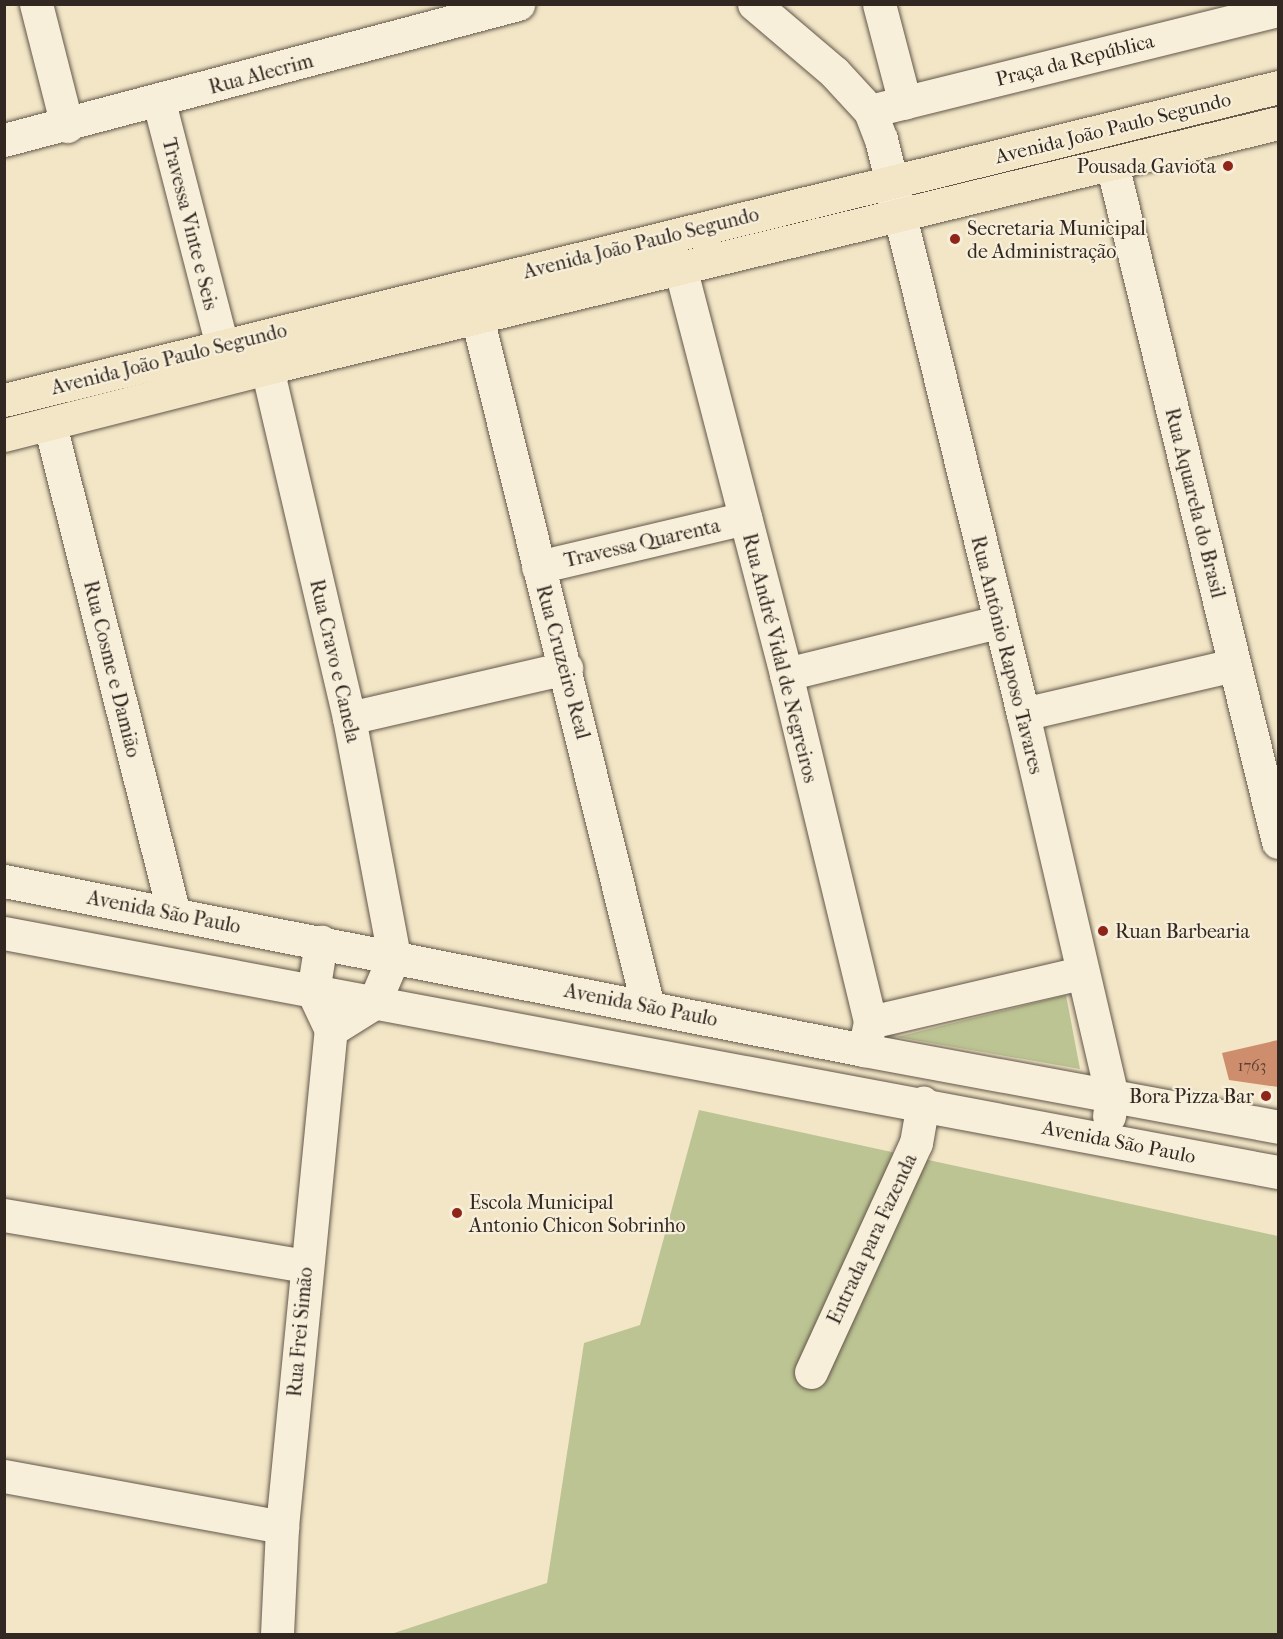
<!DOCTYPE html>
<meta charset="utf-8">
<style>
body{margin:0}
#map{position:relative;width:1283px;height:1639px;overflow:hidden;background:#f2e6c6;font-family:"IM FELL French Canon",serif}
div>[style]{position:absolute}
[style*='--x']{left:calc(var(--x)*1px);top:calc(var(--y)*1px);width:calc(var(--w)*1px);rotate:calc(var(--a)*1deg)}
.green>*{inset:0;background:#bcc493}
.building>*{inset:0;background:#ce8e6e}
.roads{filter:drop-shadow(0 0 2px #63574b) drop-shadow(0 0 2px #63574b)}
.minor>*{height:33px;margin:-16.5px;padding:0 16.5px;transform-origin:16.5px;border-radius:16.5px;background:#f7efda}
.major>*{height:33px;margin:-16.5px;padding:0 16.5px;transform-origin:16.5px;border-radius:16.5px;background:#f2e6c6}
.dots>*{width:16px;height:16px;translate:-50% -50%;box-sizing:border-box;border:3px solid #f7efda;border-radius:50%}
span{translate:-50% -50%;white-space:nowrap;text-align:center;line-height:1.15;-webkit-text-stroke:4.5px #f7efda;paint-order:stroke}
.number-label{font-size:16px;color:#5a4135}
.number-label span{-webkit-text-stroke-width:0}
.street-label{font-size:20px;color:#332722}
.poi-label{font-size:20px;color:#332722}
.right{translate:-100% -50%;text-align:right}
.left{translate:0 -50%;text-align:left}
.frame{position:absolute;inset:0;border:6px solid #332722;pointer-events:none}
</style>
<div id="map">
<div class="green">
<div style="clip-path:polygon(1066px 995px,1080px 1069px,897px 1037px)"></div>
<div style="clip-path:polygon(699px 1110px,1278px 1236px,1278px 1634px,391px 1634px,547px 1583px,584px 1343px,640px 1325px)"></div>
</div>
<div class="building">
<div style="clip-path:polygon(1278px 1040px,1278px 1087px,1229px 1080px,1222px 1053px)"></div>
</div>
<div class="roads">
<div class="minor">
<div style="--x:36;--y:4;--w:126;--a:75.7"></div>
<div style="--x:754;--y:4;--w:105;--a:40.4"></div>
<div style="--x:834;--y:72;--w:53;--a:47.3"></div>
<div style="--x:870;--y:111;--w:30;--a:69"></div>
<div style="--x:881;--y:139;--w:592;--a:76.13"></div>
<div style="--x:1023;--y:714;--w:393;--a:76.9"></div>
<div style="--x:1112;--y:1097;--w:19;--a:99"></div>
<div style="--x:879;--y:4;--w:102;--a:75.3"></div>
<div style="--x:159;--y:102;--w:252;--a:75.5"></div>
<div style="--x:870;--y:111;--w:420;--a:-13.9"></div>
<div style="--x:4;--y:140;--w:532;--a:-14.82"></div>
<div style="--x:1112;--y:164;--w:698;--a:76.24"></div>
<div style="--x:680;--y:267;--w:421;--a:75.4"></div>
<div style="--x:786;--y:674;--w:358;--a:76.4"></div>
<div style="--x:870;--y:1022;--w:29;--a:102"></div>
<div style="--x:477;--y:317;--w:711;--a:76.08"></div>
<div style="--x:267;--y:368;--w:359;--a:76.8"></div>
<div style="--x:349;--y:718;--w:242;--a:79.3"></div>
<div style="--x:394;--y:956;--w:51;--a:113.1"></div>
<div style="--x:374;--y:1003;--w:51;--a:147.9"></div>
<div style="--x:50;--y:425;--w:504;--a:75.77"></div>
<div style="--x:538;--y:567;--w:213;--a:-13.3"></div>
<div style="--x:786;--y:674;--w:218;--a:-13.8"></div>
<div style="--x:1023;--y:714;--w:217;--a:-13.1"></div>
<div style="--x:349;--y:718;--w:223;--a:-13"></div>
<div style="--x:4;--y:881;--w:876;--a:11.12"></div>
<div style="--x:864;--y:1050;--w:421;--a:10.5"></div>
<div style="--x:4;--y:933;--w:1296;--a:10.63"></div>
<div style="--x:870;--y:1022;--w:217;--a:-13.1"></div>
<div style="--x:4;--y:1215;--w:306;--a:9.6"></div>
<div style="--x:811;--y:1372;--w:252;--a:-65.4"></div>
<div style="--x:916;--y:1143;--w:41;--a:-80.1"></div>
<div style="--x:4;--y:1476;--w:283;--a:10.4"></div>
<div style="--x:277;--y:1634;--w:107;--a:-87.3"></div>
<div style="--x:282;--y:1527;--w:499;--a:-84.4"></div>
<div style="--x:331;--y:1030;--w:42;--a:-115.3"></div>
<div style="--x:313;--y:992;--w:51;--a:-80.9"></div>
</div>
<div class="major">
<div style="--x:4;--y:400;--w:1312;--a:-13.8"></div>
<div style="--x:4;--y:435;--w:271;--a:-14.3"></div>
<div style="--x:267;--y:368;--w:1040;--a:-13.62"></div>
</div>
</div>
<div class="dots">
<div style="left:1228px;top:166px;background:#8f2418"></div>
<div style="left:955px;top:239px;background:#8f2418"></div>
<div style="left:1103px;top:931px;background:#8f2418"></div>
<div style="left:1266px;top:1096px;background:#8f2418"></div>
<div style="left:457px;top:1213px;background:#8f2418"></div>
</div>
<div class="number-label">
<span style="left:1252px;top:1066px">1763</span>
</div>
<div class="street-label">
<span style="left:1075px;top:60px;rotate:-14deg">Praça da República</span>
<span style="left:261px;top:74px;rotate:-15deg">Rua Alecrim</span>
<span style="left:1113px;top:128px;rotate:-14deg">Avenida João Paulo Segundo</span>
<span style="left:190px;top:224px;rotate:76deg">Travessa Vinte e Seis</span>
<span style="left:641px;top:243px;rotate:-14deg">Avenida João Paulo Segundo</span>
<span style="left:169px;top:359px;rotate:-14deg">Avenida João Paulo Segundo</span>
<span style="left:1195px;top:503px;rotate:76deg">Rua Aquarela do Brasil</span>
<span style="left:642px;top:543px;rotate:-13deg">Travessa Quarenta</span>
<span style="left:1007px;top:655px;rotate:76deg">Rua Antônio Raposo Tavares</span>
<span style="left:780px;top:658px;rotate:76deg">Rua André Vidal de Negreiros</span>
<span style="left:335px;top:661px;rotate:77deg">Rua Cravo e Canela</span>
<span style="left:563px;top:662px;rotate:75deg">Rua Cruzeiro Real</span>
<span style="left:112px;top:669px;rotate:76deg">Rua Cosme e Damião</span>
<span style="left:164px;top:912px;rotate:11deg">Avenida São Paulo</span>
<span style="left:641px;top:1005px;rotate:11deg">Avenida São Paulo</span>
<span style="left:1119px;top:1142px;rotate:11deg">Avenida São Paulo</span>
<span style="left:872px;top:1239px;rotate:-65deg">Entrada para Fazenda</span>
<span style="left:300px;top:1332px;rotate:-85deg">Rua Frei Simão</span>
</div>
<div class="poi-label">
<span class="right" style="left:1216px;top:166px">Pousada Gaviota</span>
<span class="left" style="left:967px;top:240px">Secretaria Municipal<br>de Administração</span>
<span class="left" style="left:1115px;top:931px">Ruan Barbearia</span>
<span class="right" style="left:1254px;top:1096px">Bora Pizza Bar</span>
<span class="left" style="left:469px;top:1214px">Escola Municipal<br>Antonio Chicon Sobrinho</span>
</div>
<div class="frame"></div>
</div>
